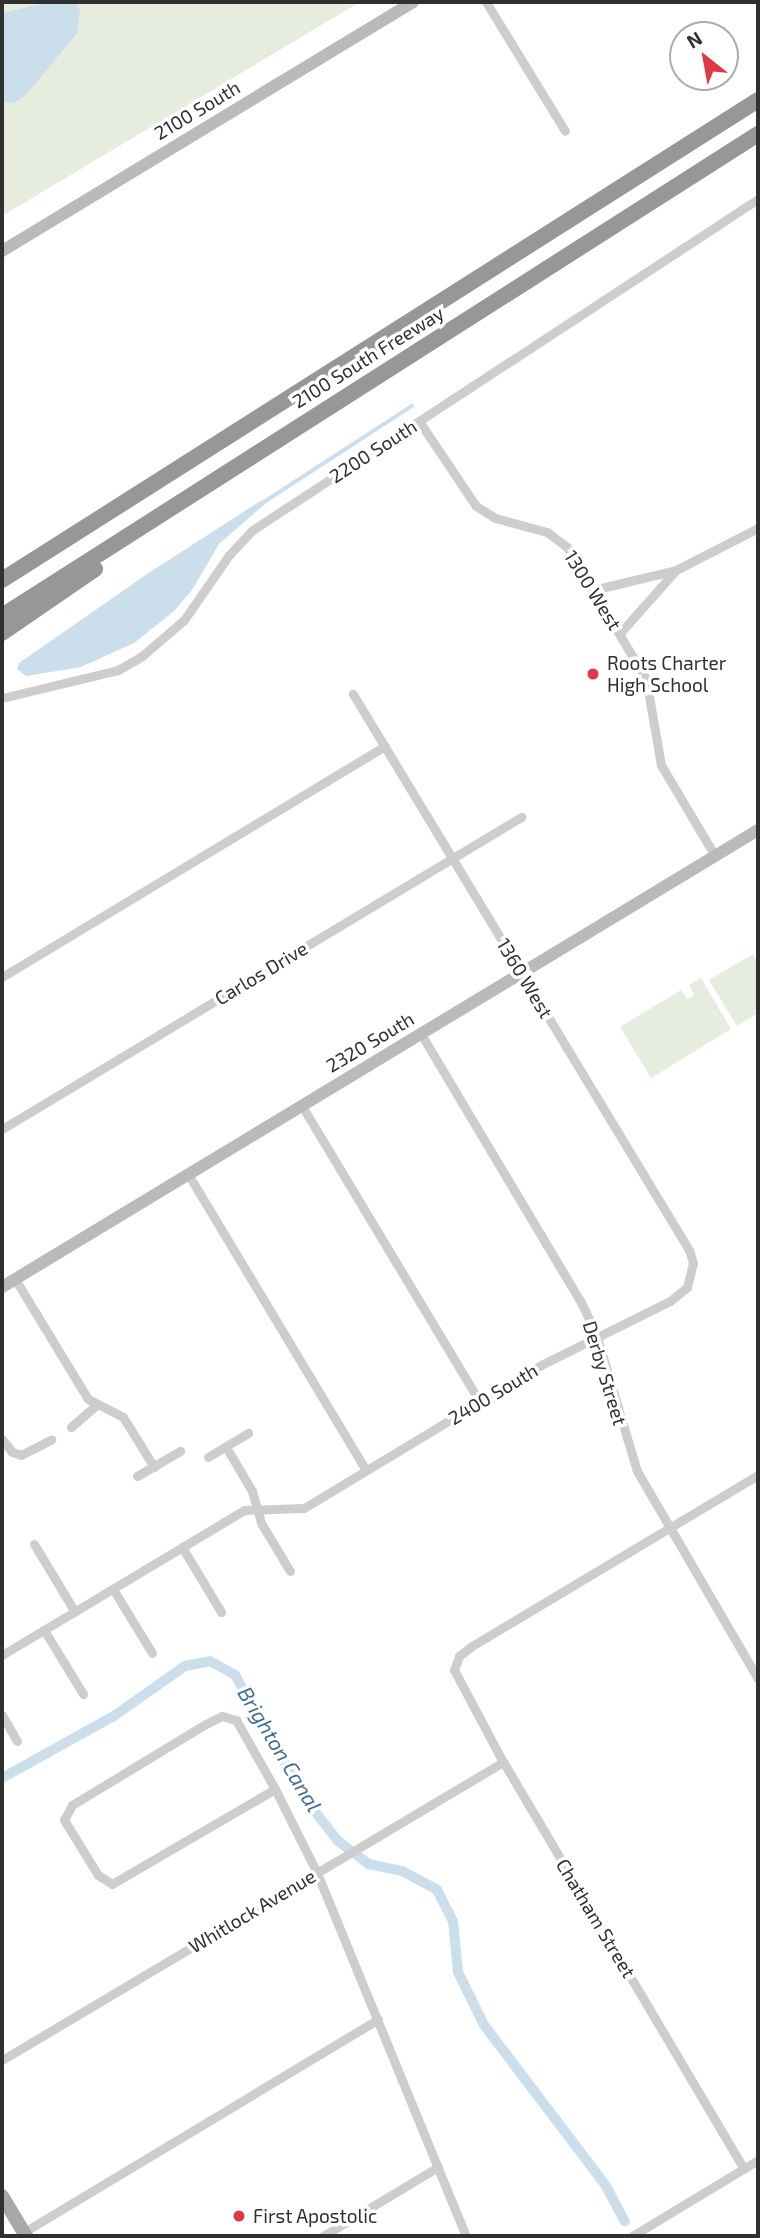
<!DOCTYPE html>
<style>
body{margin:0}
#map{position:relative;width:760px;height:2238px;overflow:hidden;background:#fff;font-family:"Exo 2",sans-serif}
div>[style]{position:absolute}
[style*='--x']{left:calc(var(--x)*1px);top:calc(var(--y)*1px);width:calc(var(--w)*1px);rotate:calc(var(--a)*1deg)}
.green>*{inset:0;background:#e6ecde}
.water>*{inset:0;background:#cbdeeb}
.stream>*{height:3.5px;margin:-1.75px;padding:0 1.75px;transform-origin:1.75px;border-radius:1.75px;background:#cbdeeb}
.canal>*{height:10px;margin:-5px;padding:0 5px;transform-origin:5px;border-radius:5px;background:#cbdeeb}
.street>*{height:9px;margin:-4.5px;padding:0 4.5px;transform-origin:4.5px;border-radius:4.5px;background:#cdcdcd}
.secondary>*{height:12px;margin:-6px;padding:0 6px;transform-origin:6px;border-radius:6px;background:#bababa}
.primary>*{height:14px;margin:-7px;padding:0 7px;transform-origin:7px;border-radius:7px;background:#a8a8a8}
.highway>*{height:16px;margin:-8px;padding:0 8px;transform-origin:8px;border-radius:8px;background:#979797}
.dots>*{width:19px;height:19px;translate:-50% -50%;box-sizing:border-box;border:4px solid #fff;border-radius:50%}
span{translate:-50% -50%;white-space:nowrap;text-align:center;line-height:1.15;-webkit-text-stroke:7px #fff;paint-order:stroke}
.street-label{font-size:19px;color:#303030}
.poi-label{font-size:19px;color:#303030}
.left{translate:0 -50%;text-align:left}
.water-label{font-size:21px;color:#40708f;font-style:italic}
.frame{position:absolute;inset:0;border:4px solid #303030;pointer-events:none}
.north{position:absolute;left:669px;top:21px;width:70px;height:70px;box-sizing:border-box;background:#fff;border:2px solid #acacac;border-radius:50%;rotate:329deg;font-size:19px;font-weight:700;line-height:28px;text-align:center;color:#303030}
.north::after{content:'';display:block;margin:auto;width:24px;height:32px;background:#df3944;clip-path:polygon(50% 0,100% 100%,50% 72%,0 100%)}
</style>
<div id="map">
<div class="green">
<div style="clip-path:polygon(2px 2px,360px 2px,2px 216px)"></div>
<div style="clip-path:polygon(753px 954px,758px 963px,758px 1013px,737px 1026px,709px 980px)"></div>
<div style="clip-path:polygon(701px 978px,731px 1029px,651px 1078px,620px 1027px,681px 990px,687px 999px,694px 995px,689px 985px)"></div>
</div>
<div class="water">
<div style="clip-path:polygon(50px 2px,74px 2px,80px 11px,77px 33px,27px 94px,14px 103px,2px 102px,2px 13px)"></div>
<div style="clip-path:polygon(262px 500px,265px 504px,219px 544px,192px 590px,173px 612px,134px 643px,81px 667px,26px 676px,17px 669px,19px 663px,150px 572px)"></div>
</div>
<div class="stream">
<div style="--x:264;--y:502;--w:176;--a:-33"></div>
</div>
<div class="canal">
<div style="--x:2;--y:1778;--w:128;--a:-29"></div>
<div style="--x:114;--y:1716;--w:87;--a:-35.2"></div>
<div style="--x:185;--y:1666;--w:25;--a:-11"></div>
<div style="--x:210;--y:1661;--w:29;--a:29"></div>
<div style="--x:235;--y:1675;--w:144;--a:60.4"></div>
<div style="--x:306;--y:1800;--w:52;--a:52"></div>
<div style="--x:338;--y:1841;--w:39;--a:37"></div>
<div style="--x:369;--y:1864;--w:34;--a:12"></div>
<div style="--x:402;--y:1871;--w:40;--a:28"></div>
<div style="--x:437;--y:1890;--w:35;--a:63"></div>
<div style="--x:453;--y:1921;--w:51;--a:84.4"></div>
<div style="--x:458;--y:1972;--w:59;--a:63.9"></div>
<div style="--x:484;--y:2025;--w:202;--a:52.8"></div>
<div style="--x:606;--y:2186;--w:40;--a:62"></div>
</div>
<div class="street">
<div style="--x:486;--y:2;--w:151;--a:58.5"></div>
<div style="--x:419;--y:421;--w:102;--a:56.2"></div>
<div style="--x:476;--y:506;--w:22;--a:32"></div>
<div style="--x:495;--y:518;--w:54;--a:15.1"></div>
<div style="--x:547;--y:532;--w:25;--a:37"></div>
<div style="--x:567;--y:547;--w:154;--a:59.1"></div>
<div style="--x:646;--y:679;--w:87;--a:80.1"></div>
<div style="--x:661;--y:765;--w:106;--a:59.3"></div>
<div style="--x:593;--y:590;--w:85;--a:-13.5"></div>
<div style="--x:676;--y:570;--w:92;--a:-27.1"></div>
<div style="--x:620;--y:633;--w:84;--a:-48.4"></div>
<div style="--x:2;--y:698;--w:119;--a:-13.6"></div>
<div style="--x:118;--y:670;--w:28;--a:-30"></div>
<div style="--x:142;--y:656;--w:55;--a:-40.6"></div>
<div style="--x:184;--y:620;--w:79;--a:-55.3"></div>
<div style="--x:229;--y:555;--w:33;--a:-47"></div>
<div style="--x:251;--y:531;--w:606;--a:-33.22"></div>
<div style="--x:2;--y:977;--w:447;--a:-31.1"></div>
<div style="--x:421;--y:1034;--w:312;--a:59.2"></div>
<div style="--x:581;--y:1302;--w:38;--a:65"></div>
<div style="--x:597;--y:1337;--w:140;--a:73.4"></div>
<div style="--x:637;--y:1471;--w:241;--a:59.8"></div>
<div style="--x:302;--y:1106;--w:345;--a:59"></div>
<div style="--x:2;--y:1129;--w:606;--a:-31.01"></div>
<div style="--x:188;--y:1174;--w:345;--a:59"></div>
<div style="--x:15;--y:1279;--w:140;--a:58.7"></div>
<div style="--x:88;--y:1399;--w:39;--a:27"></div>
<div style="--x:123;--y:1417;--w:59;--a:58.2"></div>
<div style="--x:71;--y:1427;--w:32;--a:-41"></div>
<div style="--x:2;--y:1439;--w:16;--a:52"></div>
<div style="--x:12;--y:1452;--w:9;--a:18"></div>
<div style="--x:21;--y:1455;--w:34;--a:-27"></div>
<div style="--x:226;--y:1447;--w:51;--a:59.4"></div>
<div style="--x:252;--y:1491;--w:33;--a:74"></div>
<div style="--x:261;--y:1523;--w:56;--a:58.9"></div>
<div style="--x:208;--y:1457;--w:47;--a:-31"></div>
<div style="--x:137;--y:1476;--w:50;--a:-30.2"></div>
<div style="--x:34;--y:1544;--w:79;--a:58.9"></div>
<div style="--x:182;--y:1547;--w:76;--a:59"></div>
<div style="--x:113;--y:1589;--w:75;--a:58.6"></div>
<div style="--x:44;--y:1630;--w:75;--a:58.6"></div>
<div style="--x:2;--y:1655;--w:282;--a:-30.9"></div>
<div style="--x:244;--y:1510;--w:60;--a:-1.9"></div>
<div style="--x:304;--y:1508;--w:277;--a:-31.1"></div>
<div style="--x:541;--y:1365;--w:144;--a:-26.4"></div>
<div style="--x:670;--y:1301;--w:22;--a:-39"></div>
<div style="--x:687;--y:1287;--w:25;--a:-76"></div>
<div style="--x:693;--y:1263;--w:14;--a:-107"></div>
<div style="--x:689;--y:1250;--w:650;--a:-121.15"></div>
<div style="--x:2;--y:1715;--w:30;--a:60"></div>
<div style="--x:275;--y:1789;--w:189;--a:149.8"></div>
<div style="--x:112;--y:1884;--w:17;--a:-147"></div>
<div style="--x:98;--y:1875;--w:65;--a:-121.7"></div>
<div style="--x:64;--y:1820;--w:17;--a:-62"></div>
<div style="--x:72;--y:1805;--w:154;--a:-31.2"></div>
<div style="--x:204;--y:1725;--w:20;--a:-27"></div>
<div style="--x:222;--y:1716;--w:15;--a:16"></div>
<div style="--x:236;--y:1720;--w:79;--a:60.5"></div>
<div style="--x:275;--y:1789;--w:94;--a:63.4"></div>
<div style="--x:317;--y:1873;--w:392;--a:67.7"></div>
<div style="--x:2;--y:2060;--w:583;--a:-30.74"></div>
<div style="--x:744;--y:2169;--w:473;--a:-120.6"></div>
<div style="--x:503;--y:1762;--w:104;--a:-118"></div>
<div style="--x:454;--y:1670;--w:15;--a:-70"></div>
<div style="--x:459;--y:1656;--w:16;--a:-38"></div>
<div style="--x:472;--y:1646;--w:333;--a:-30.9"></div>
<div style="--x:24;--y:2232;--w:413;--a:-31"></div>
<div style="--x:323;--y:2236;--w:134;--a:-31"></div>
<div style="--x:632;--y:2236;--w:147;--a:-31.1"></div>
</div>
<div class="secondary">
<div style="--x:2;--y:251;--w:481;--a:-31.2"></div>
<div style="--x:2;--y:1287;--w:883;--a:-31.15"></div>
</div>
<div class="primary">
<div style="--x:2;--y:2196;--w:47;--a:59"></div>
</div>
<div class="highway">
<div style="--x:2;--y:580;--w:896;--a:-32.41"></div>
<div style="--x:2;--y:616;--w:897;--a:-32.52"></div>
<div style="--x:2;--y:633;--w:113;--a:-34.5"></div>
</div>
<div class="dots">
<div style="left:593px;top:674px;background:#df3944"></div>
<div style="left:239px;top:2216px;background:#df3944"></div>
</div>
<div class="street-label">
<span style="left:197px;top:110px;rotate:-31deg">2100 South</span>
<span style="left:368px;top:357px;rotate:-32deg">2100 South Freeway</span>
<span style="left:373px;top:451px;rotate:-33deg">2200 South</span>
<span style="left:593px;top:590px;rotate:58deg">1300 West</span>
<span style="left:261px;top:973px;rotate:-31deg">Carlos Drive</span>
<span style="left:525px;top:978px;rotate:59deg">1360 West</span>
<span style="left:370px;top:1042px;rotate:-31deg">2320 South</span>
<span style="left:605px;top:1373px;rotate:73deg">Derby Street</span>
<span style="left:493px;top:1394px;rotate:-31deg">2400 South</span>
<span style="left:252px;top:1911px;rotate:-31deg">Whitlock Avenue</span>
<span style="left:596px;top:1918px;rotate:59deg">Chatham Street</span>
</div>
<div class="poi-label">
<span class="left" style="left:607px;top:674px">Roots Charter<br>High School</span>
<span class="left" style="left:253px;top:2216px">First Apostolic</span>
</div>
<div class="water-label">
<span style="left:280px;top:1749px;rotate:59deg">Brighton Canal</span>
</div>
<div class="frame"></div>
<div class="north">N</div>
</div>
